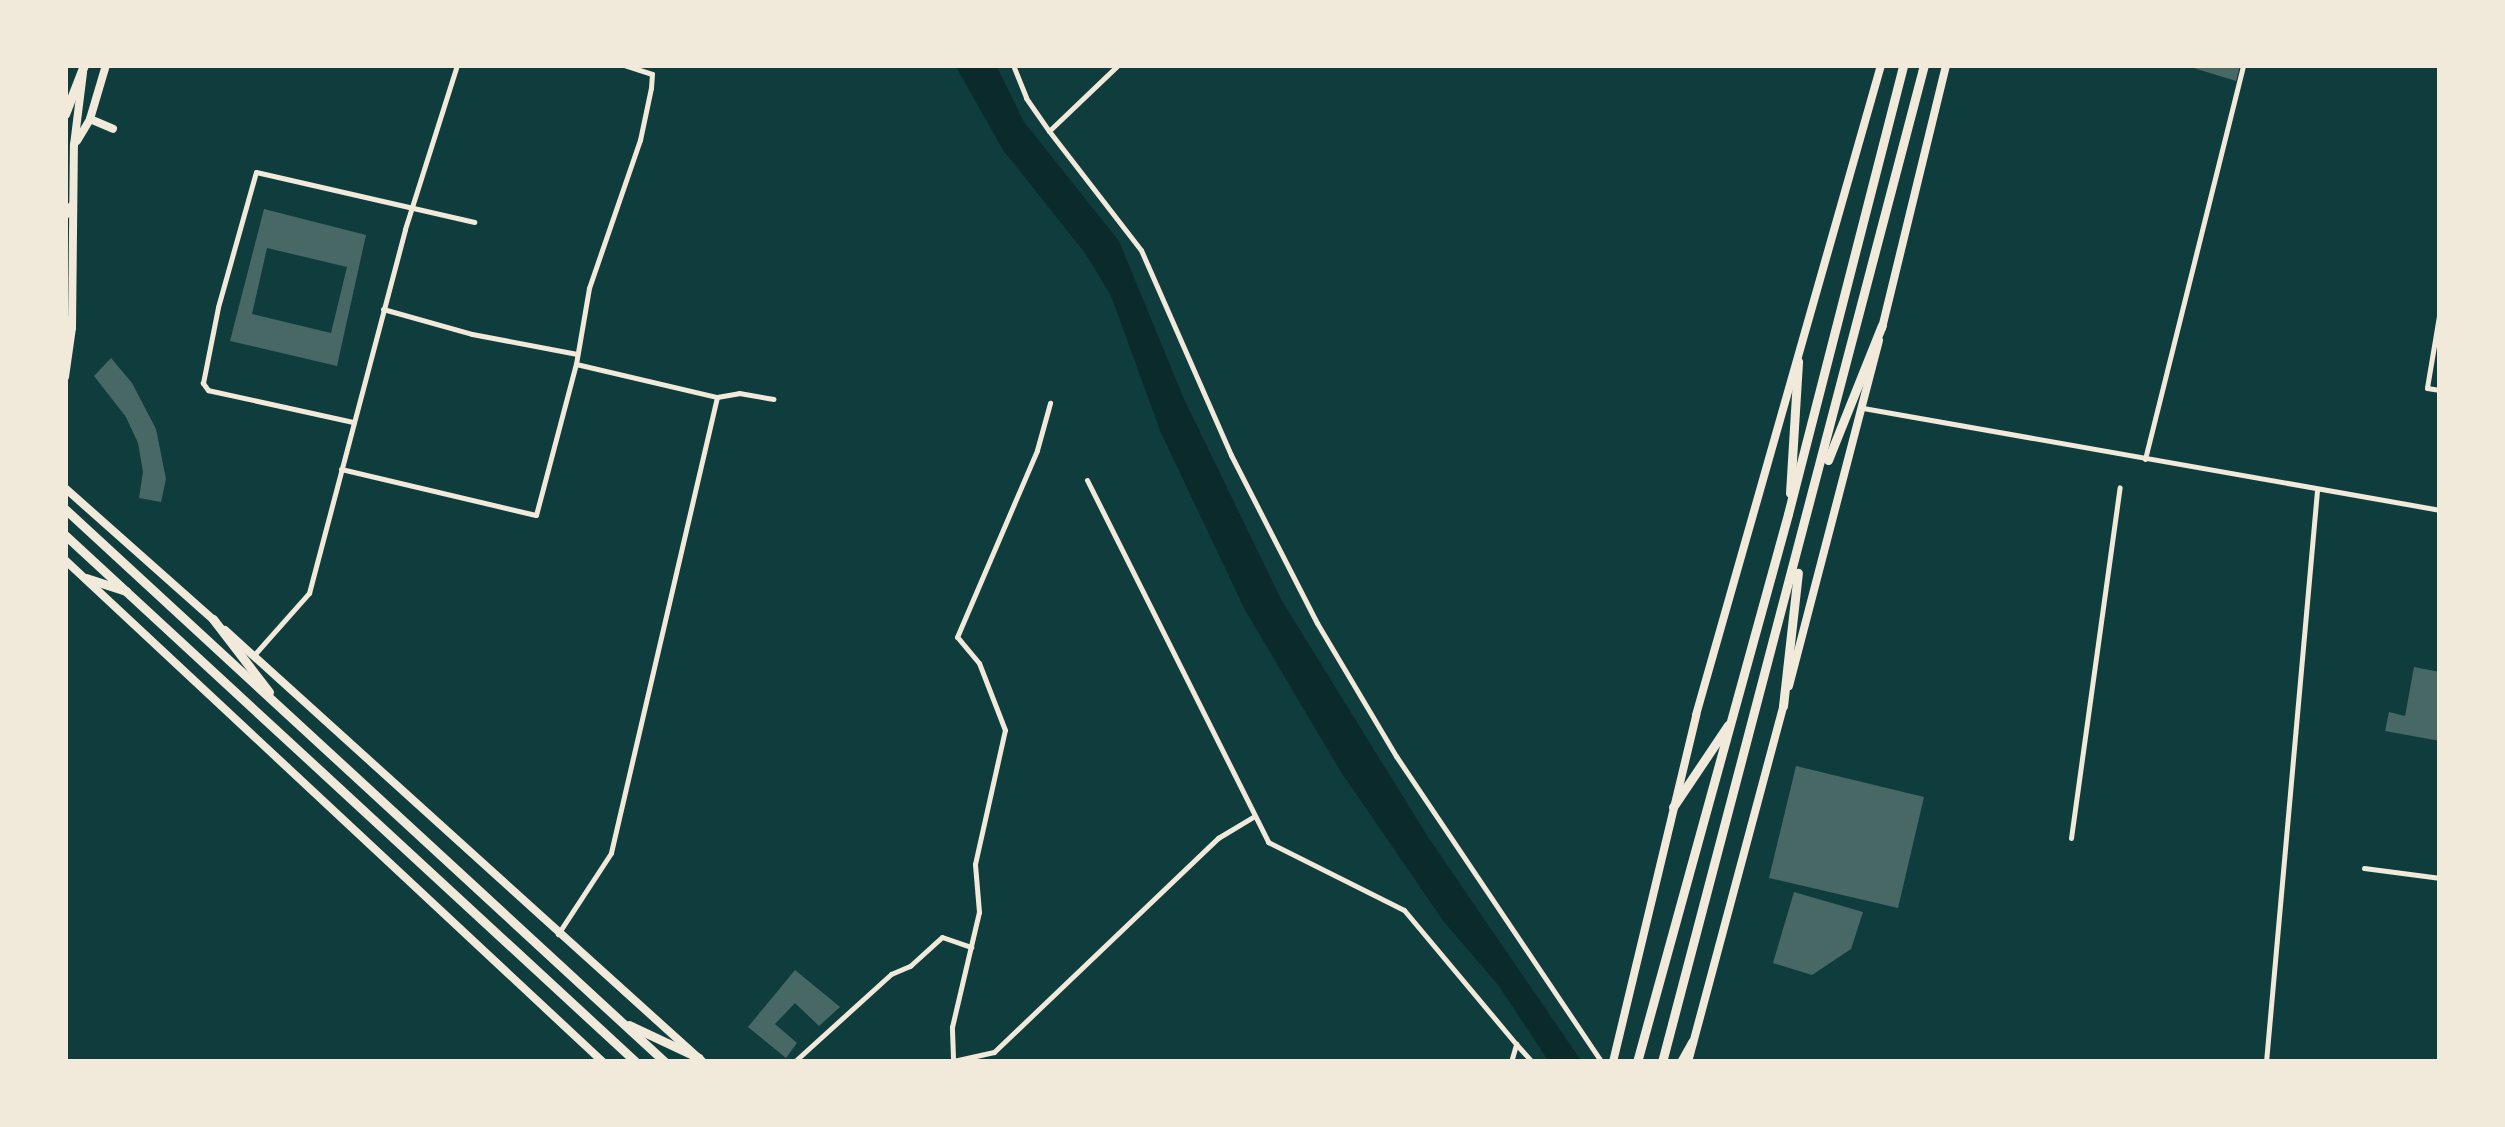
<!DOCTYPE html>
<style>
body{margin:0}
#map{position:relative;width:2505px;height:1127px;overflow:hidden;background:#0f3d3e;font-family:Poppins,sans-serif}
div>[style]{position:absolute}
[style*='--x']{left:calc(var(--x)*1px);top:calc(var(--y)*1px);width:calc(var(--w)*1px);rotate:calc(var(--a)*1deg)}
.water>*{inset:0;background:#0a2a2b}
.building>*{inset:0;background:#486865}
.minor>*{height:5px;margin:-2.5px;padding:0 2.5px;transform-origin:2.5px;border-radius:2.5px;background:#f1e9da}
.tertiary>*{height:8px;margin:-4px;padding:0 4px;transform-origin:4px;border-radius:4px;background:#f1e9da}
.trunk>*{height:9px;margin:-4.5px;padding:0 4.5px;transform-origin:4.5px;border-radius:4.5px;background:#f1e9da}
span{translate:-50% -50%;white-space:nowrap;text-align:center;line-height:1.15;-webkit-text-stroke:10px #f1e9da;paint-order:stroke}
.frame{position:absolute;inset:0;border:68px solid #f1e9da;pointer-events:none}
</style>
<div id="map">
<div class="water">
<div style="clip-path:polygon(955px 65px,996px 65px,1024px 122px,1119px 241px,1184px 399px,1282px 601px,1428px 837px,1582px 1062px,1549px 1062px,1499px 986px,1444px 922px,1341px 772px,1245px 610px,1161px 433px,1111px 296px,1085px 253px,1003px 150px)"></div>
</div>
<div class="building">
<div style="clip-path:polygon(2184px 65px,2240px 65px,2236px 81px)"></div>
<div style="clip-path:polygon(evenodd,264px 209px,366px 235px,337px 366px,230px 341px,264px 209px,267px 248px,347px 267px,331px 333px,252px 314px,267px 248px)"></div>
<div style="clip-path:polygon(111px 358px,132px 383px,156px 429px,166px 479px,161px 502px,139px 498px,143px 472px,138px 443px,126px 417px,94px 376px)"></div>
<div style="clip-path:polygon(2414px 667px,2440px 672px,2440px 741px,2385px 731px,2389px 712px,2405px 716px)"></div>
<div style="clip-path:polygon(1796px 766px,1924px 797px,1898px 908px,1769px 878px)"></div>
<div style="clip-path:polygon(1794px 892px,1863px 912px,1851px 949px,1812px 975px,1773px 963px)"></div>
<div style="clip-path:polygon(795px 970px,840px 1007px,819px 1026px,795px 1003px,775px 1024px,797px 1043px,786px 1058px,748px 1027px)"></div>
</div>
<div class="minor">
<div style="--x:1013;--y:65;--w:35;--a:68"></div>
<div style="--x:1026;--y:98;--w:40;--a:55.1"></div>
<div style="--x:1049;--y:131;--w:150;--a:52.3"></div>
<div style="--x:1141;--y:250;--w:224;--a:66.3"></div>
<div style="--x:1231;--y:455;--w:189;--a:62.9"></div>
<div style="--x:1317;--y:623;--w:155;--a:59.3"></div>
<div style="--x:1396;--y:756;--w:369;--a:56.1"></div>
<div style="--x:1049;--y:131;--w:95;--a:-43.7"></div>
<div style="--x:383;--y:309;--w:92;--a:15.7"></div>
<div style="--x:472;--y:334;--w:107;--a:10.8"></div>
<div style="--x:2440;--y:310;--w:79;--a:99.5"></div>
<div style="--x:2427;--y:388;--w:13;--a:9"></div>
<div style="--x:576;--y:364;--w:77;--a:-80.3"></div>
<div style="--x:589;--y:288;--w:157;--a:-71"></div>
<div style="--x:640;--y:140;--w:53;--a:-78.1"></div>
<div style="--x:651;--y:88;--w:14;--a:-86"></div>
<div style="--x:652;--y:74;--w:29;--a:-162"></div>
<div style="--x:717;--y:397;--w:22;--a:-10"></div>
<div style="--x:739;--y:393;--w:35;--a:10"></div>
<div style="--x:1863;--y:408;--w:586;--a:10.02"></div>
<div style="--x:353;--y:422;--w:148;--a:-167.6"></div>
<div style="--x:208;--y:390;--w:9;--a:-126"></div>
<div style="--x:203;--y:383;--w:77;--a:-78.8"></div>
<div style="--x:218;--y:307;--w:140;--a:-74.3"></div>
<div style="--x:256;--y:172;--w:224;--a:12.9"></div>
<div style="--x:2145;--y:459;--w:406;--a:-76"></div>
<div style="--x:341;--y:469;--w:200;--a:13.3"></div>
<div style="--x:536;--y:515;--w:156;--a:-75.2"></div>
<div style="--x:576;--y:364;--w:145;--a:13.2"></div>
<div style="--x:717;--y:397;--w:468;--a:103.1"></div>
<div style="--x:611;--y:853;--w:97;--a:123.2"></div>
<div style="--x:1087;--y:480;--w:405;--a:63.4"></div>
<div style="--x:1268;--y:842;--w:152;--a:26.6"></div>
<div style="--x:1404;--y:910;--w:175;--a:50.1"></div>
<div style="--x:254;--y:655;--w:83;--a:-48.4"></div>
<div style="--x:309;--y:593;--w:376;--a:-75.2"></div>
<div style="--x:405;--y:229;--w:172;--a:-72.4"></div>
<div style="--x:2071;--y:838;--w:354;--a:-82.1"></div>
<div style="--x:2364;--y:868;--w:77;--a:7.5"></div>
<div style="--x:953;--y:1058;--w:31;--a:-92"></div>
<div style="--x:952;--y:1027;--w:118;--a:-76.8"></div>
<div style="--x:979;--y:912;--w:48;--a:-94.8"></div>
<div style="--x:975;--y:864;--w:137;--a:-77.4"></div>
<div style="--x:1005;--y:730;--w:72;--a:-111.2"></div>
<div style="--x:979;--y:663;--w:34;--a:-130"></div>
<div style="--x:957;--y:637;--w:203;--a:-66.8"></div>
<div style="--x:1037;--y:450;--w:49;--a:-74.5"></div>
<div style="--x:794;--y:1062;--w:131;--a:-42.2"></div>
<div style="--x:891;--y:974;--w:21;--a:-23"></div>
<div style="--x:910;--y:966;--w:43;--a:-42.2"></div>
<div style="--x:942;--y:937;--w:31;--a:19"></div>
<div style="--x:949;--y:1062;--w:46;--a:-12.5"></div>
<div style="--x:994;--y:1052;--w:310;--a:-43.7"></div>
<div style="--x:1218;--y:838;--w:41;--a:-31"></div>
<div style="--x:1511;--y:1062;--w:19;--a:-74"></div>
<div style="--x:1516;--y:1044;--w:24;--a:48"></div>
<div style="--x:2266;--y:1062;--w:574;--a:-84.9"></div>
</div>
<div class="tertiary">
<div style="--x:90;--y:119;--w:25;--a:23"></div>
<div style="--x:77;--y:141;--w:26;--a:-59"></div>
<div style="--x:90;--y:119;--w:56;--a:-73.5"></div>
<div style="--x:1882;--y:328;--w:271;--a:-76.3"></div>
<div style="--x:65;--y:377;--w:49;--a:-81.9"></div>
<div style="--x:72;--y:328;--w:183;--a:-89.4"></div>
<div style="--x:74;--y:145;--w:73;--a:-82.9"></div>
<div style="--x:65;--y:488;--w:200;--a:41.6"></div>
<div style="--x:65;--y:560;--w:736;--a:43.02"></div>
<div style="--x:225;--y:630;--w:644;--a:42.11"></div>
<div style="--x:1789;--y:686;--w:357;--a:-75.4"></div>
<div style="--x:1613;--y:1062;--w:357;--a:-76.5"></div>
<div style="--x:1696;--y:715;--w:676;--a:-74.11"></div>
<div style="--x:1688;--y:1062;--w:371;--a:-75"></div>
</div>
<div class="trunk">
<div style="--x:65;--y:114;--w:53;--a:-68.8"></div>
<div style="--x:65;--y:214;--w:11;--a:-52"></div>
<div style="--x:65;--y:319;--w:13;--a:90"></div>
<div style="--x:1828;--y:460;--w:145;--a:-68.2"></div>
<div style="--x:1790;--y:493;--w:132;--a:-86.5"></div>
<div style="--x:65;--y:509;--w:816;--a:42.67"></div>
<div style="--x:65;--y:535;--w:777;--a:42.71"></div>
<div style="--x:86;--y:578;--w:42;--a:18"></div>
<div style="--x:213;--y:619;--w:92;--a:52.5"></div>
<div style="--x:1783;--y:706;--w:134;--a:-83.6"></div>
<div style="--x:1673;--y:807;--w:99;--a:-56.1"></div>
<div style="--x:629;--y:1025;--w:77;--a:25.2"></div>
<div style="--x:1637;--y:1062;--w:568;--a:-74.59"></div>
<div style="--x:1788;--y:514;--w:463;--a:-75.6"></div>
<div style="--x:1662;--y:1062;--w:1031;--a:-75.28"></div>
<div style="--x:1681;--y:1062;--w:23;--a:-61"></div>
</div>
<div class="frame"></div>
</div>
